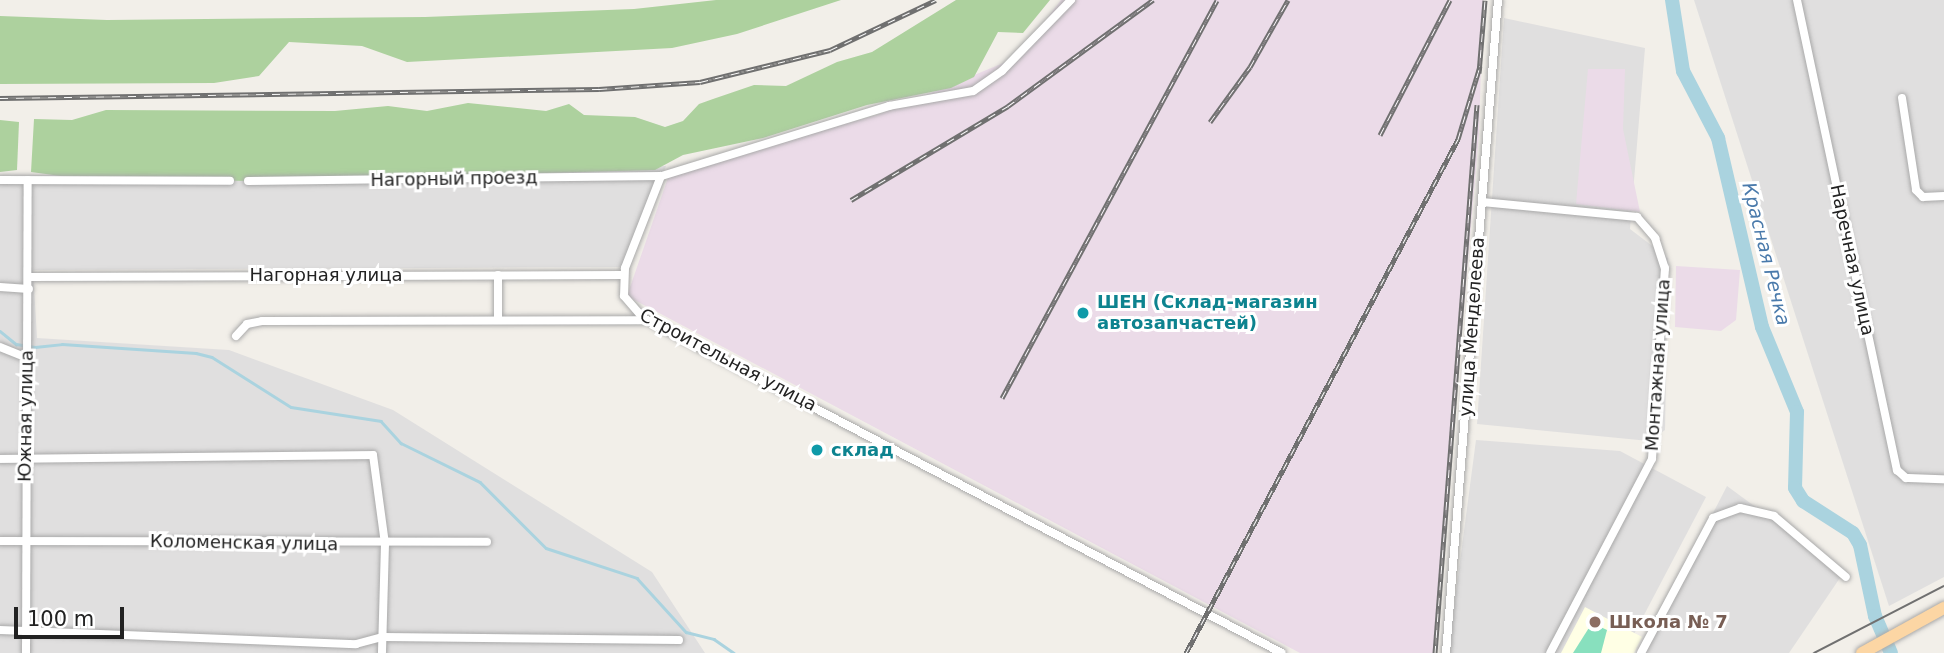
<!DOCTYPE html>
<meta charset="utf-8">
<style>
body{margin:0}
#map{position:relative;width:1944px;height:653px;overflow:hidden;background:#f2efe9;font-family:"DejaVu Sans",sans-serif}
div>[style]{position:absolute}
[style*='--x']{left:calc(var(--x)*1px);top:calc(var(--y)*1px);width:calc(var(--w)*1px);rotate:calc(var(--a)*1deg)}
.residential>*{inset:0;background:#e0dfdf}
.industrial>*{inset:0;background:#ebdbe8}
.education>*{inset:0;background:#ffffe5}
.forest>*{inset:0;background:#add19e}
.pitch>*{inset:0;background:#88e0be}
.stream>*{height:2.5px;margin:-1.25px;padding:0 1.25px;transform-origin:1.25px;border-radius:1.25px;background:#aad3df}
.river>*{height:14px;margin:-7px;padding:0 7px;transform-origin:7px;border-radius:7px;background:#aad3df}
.roads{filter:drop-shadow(0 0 2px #a9a9a9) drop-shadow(0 0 2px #a9a9a9)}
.street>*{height:8px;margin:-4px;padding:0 4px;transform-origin:4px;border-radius:4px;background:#fff}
.primary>*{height:12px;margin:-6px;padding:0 6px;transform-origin:6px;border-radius:6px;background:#fcd6a4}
.tram>*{height:2px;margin:-1px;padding:0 1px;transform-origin:1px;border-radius:1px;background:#707070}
.rail>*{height:5px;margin-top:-2.5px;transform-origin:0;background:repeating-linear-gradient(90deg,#fff 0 8px,#707070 0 16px);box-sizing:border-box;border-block:2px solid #707070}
.dots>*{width:19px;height:19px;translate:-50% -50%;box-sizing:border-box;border:4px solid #fff;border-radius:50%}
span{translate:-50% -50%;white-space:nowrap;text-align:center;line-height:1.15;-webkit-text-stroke:6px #fff;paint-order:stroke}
.street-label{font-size:18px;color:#222}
.culture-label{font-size:18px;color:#0d838f;font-weight:700}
.left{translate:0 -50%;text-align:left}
.education-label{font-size:18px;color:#785e54;font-weight:700}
.water-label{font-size:19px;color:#4a7aab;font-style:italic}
.scale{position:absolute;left:14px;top:607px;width:110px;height:32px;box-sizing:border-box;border:4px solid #222;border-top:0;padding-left:9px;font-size:21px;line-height:24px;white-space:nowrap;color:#222;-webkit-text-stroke:5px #fff;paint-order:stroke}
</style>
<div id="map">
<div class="residential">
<div style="clip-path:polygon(1944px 0,1944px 577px,1889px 606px,1694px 0)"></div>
<div style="clip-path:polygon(1504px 18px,1645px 48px,1630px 229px,1668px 258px,1665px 430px,1649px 441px,1477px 424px)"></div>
<div style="clip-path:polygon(666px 166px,625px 267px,33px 270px,37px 338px,229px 350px,393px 410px,652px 572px,705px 653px,0 653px,0 176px)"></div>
<div style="clip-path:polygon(1476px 440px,1620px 451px,1706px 497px,1624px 653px,1448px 653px)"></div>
<div style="clip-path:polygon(1727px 486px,1844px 572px,1789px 653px,1641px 653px)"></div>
</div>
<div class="industrial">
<div style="clip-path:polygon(1061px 0,1483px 0,1479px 134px,1434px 653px,1300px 653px,627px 296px,670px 172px,877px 115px,1018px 57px)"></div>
<div style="clip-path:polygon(1588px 69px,1625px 69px,1623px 129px,1640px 212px,1576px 204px)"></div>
<div style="clip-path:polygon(1676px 266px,1740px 270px,1736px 320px,1721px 331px,1675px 327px)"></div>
</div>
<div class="education">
<div style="clip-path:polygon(1585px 607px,1642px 637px,1634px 653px,1561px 653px)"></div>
</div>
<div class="forest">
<div style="clip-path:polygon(716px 0,841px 0,737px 34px,672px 48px,407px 62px,362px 46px,289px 42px,259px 76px,214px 83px,0 84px,0 16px,107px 20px,425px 17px,634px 9px)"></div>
<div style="clip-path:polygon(956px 0,1050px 0,1023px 33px,998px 32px,974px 77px,951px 88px,867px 105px,763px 138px,683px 155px,655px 170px,248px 181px,68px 177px,31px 172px,34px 119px,72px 120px,106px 110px,335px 111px,388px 106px,427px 111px,468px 103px,546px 111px,569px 104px,584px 115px,635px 117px,665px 127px,683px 121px,699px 104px,713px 99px,754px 85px,786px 86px,837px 62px,872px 52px)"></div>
<div style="clip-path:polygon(0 120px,19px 122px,17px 170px,0 172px)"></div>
</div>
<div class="pitch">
<div style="clip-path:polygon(1592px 623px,1607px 630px,1601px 653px,1573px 653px)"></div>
</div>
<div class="stream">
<div style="--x:0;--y:331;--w:21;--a:39"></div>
<div style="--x:16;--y:344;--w:19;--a:9"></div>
<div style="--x:35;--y:347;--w:27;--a:-6"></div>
<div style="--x:62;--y:344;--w:134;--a:3.8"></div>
<div style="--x:196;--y:353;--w:16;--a:14"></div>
<div style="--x:212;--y:357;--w:93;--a:32.3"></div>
<div style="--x:291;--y:407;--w:91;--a:8.8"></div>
<div style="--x:381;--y:421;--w:30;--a:48"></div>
<div style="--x:401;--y:443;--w:88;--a:26.3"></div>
<div style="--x:480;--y:482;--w:93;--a:45"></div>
<div style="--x:546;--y:548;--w:96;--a:18.2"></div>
<div style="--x:637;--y:578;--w:73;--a:47.8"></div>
<div style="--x:686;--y:632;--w:29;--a:14"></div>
<div style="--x:714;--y:639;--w:24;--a:35"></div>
</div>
<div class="river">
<div style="--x:1672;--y:0;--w:72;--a:81.2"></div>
<div style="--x:1683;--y:71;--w:76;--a:62.4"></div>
<div style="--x:1718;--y:138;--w:194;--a:76.9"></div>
<div style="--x:1762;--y:327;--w:92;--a:67.6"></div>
<div style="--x:1797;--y:412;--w:76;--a:91.5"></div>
<div style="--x:1795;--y:488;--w:15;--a:58"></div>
<div style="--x:1803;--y:501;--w:59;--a:32.6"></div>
<div style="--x:1853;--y:533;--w:14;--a:60"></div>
<div style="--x:1860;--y:545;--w:73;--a:78.1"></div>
<div style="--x:1875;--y:616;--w:40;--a:66.6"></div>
</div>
<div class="roads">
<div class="street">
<div style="--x:1071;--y:0;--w:99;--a:134.2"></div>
<div style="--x:1002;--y:71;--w:35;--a:145"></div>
<div style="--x:973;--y:91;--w:85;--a:169.9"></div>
<div style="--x:889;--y:106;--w:239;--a:162.9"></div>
<div style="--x:661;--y:176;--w:99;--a:111.4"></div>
<div style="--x:625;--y:268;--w:28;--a:92"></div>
<div style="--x:624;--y:296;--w:29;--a:49"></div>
<div style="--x:643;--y:318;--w:721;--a:27.67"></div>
<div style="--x:1797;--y:0;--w:481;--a:78"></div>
<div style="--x:1897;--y:470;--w:12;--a:42"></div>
<div style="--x:1906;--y:478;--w:38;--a:2"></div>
<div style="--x:1902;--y:98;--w:93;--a:81.3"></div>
<div style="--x:1916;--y:190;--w:10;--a:45"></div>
<div style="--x:1923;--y:197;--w:21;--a:-3"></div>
<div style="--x:0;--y:180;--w:230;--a:0.2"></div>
<div style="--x:248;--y:181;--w:413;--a:-0.7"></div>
<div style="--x:1482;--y:202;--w:156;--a:5.5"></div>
<div style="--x:1637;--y:217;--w:28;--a:49"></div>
<div style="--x:1655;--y:238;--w:32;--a:72"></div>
<div style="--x:1665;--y:268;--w:191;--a:93.9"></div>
<div style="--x:1652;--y:459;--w:219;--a:117.7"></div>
<div style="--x:30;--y:277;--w:593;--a:-0.19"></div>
<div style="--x:0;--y:287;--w:29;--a:4"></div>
<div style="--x:498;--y:320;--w:45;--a:-90"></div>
<div style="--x:236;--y:336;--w:16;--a:-47"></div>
<div style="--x:247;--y:324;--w:15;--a:-11"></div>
<div style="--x:262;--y:321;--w:383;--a:-0.1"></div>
<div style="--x:0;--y:347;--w:29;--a:22"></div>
<div style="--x:0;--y:459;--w:373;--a:-0.6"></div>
<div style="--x:373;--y:455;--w:90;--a:82.3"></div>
<div style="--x:385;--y:544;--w:109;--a:91.6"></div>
<div style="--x:0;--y:541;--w:487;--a:0.1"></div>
<div style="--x:0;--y:630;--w:356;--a:2.3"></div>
<div style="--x:356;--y:644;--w:28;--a:-15"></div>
<div style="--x:383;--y:637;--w:296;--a:0.6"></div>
<div style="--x:26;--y:653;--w:473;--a:-89.8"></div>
<div style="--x:1446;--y:653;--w:655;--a:-85.45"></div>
<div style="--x:1641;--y:653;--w:153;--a:-61.9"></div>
<div style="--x:1713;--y:518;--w:29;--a:-20"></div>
<div style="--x:1740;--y:508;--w:35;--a:13"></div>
<div style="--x:1774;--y:516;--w:94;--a:40.3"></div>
</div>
<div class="primary">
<div style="--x:1862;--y:653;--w:94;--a:-28.8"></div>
</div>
</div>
<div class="tram">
<div style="--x:1814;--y:653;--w:146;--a:-27.3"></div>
</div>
<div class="rail">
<div style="--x:1479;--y:73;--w:73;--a:-85.3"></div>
<div style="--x:0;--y:98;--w:599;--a:-0.86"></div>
<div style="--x:599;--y:89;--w:101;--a:-4"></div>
<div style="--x:700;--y:82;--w:134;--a:-13.8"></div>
<div style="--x:830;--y:50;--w:117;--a:-25.3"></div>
<div style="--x:1210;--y:122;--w:68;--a:-54"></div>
<div style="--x:1250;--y:67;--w:77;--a:-60.4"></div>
<div style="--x:1380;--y:135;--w:152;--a:-62.6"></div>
<div style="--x:851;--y:200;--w:183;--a:-30.9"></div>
<div style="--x:1008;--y:106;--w:180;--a:-36.2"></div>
<div style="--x:1002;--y:398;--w:452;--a:-61.6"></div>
<div style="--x:1186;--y:653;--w:582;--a:-62.11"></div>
<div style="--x:1458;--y:139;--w:76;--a:-73.2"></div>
<div style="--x:1435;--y:653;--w:550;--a:-85.62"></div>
</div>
<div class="dots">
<div style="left:1083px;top:313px;background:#0f9aa8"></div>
<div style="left:817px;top:450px;background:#0f9aa8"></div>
<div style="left:1595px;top:622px;background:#8d6e63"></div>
</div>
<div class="street-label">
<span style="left:454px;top:179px;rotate:-1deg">Нагорный проезд</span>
<span style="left:1852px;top:260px;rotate:78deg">Наречная улица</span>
<span style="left:326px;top:275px">Нагорная улица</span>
<span style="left:1472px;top:327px;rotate:-86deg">улица Менделеева</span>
<span style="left:728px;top:360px;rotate:28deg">Строительная улица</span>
<span style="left:1658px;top:365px;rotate:-86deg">Монтажная улица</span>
<span style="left:26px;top:416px;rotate:-89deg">Южная улица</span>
<span style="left:244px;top:543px;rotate:1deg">Коломенская улица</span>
</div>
<div class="culture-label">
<span class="left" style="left:1097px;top:313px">ШЕН (Склад-магазин<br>автозапчастей)</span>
<span class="left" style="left:831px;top:450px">склад</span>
</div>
<div class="education-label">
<span class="left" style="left:1609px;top:622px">Школа № 7</span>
</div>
<div class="water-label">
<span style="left:1766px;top:254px;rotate:76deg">Красная Речка</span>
</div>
<div class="scale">100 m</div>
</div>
